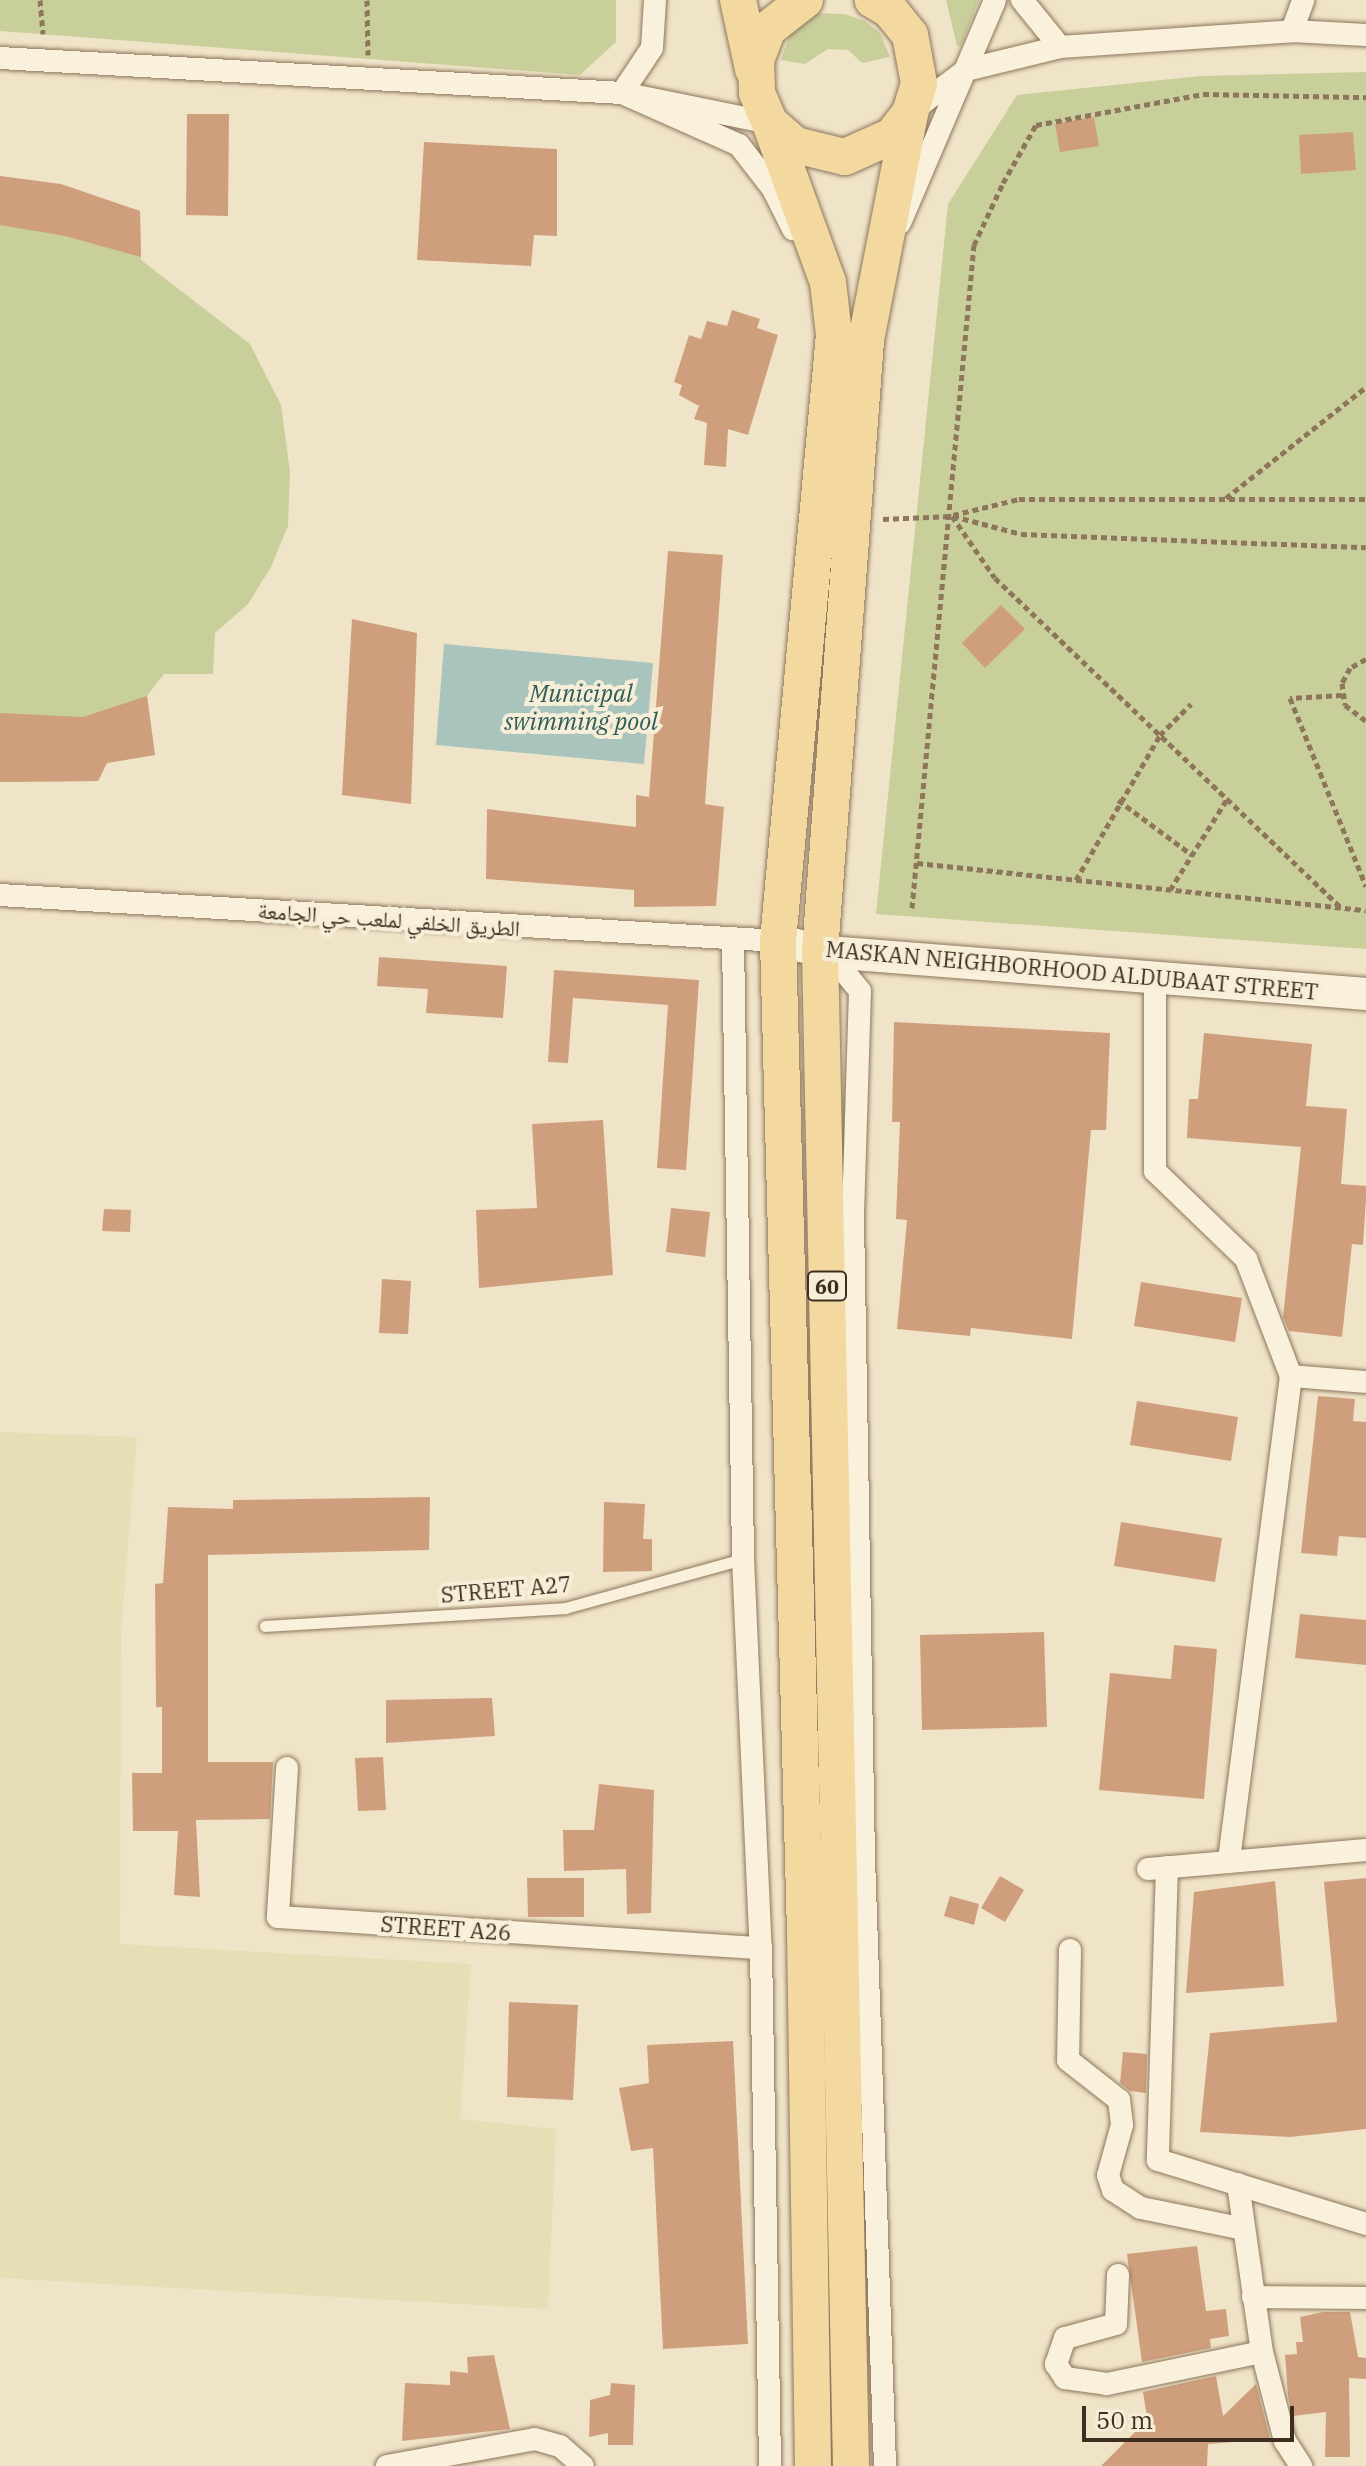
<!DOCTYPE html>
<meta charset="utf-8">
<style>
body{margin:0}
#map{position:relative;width:1366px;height:2466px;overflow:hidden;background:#f0e4c8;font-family:"IBM Plex Serif","Noto Naskh Arabic",serif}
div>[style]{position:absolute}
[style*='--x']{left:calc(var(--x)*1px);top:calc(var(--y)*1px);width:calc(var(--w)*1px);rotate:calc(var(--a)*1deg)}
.farmland>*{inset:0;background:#e6deb5}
.green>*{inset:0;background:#c9cf9b}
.water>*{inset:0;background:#a9c4bc}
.building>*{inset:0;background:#cf9f7d}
.path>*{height:5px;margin-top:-2.5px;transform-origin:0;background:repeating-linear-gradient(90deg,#8d765c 0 6px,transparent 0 10px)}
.roads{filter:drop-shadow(0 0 2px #8d765c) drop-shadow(0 0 2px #8d765c)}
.lane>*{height:11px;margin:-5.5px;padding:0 5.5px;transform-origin:5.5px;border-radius:5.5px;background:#faf1dc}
.street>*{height:22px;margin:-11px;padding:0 11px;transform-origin:11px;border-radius:11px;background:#faf1dc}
.secondary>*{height:32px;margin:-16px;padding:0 16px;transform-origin:16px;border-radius:16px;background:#faf1dc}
.primary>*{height:36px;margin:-18px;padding:0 18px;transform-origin:18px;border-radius:18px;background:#f3d9a0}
span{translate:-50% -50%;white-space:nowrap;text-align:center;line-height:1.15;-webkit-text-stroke:8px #f7eed8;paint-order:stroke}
.shield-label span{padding:2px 6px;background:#f7eed8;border:2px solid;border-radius:6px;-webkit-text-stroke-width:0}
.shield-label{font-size:20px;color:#3d2e20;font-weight:700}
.street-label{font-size:22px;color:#3d2e20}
.water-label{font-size:24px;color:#2f5d5a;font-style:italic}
.scale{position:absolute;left:1082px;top:2406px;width:212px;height:36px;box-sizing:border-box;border:4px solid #3d2e20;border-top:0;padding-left:10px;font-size:24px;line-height:28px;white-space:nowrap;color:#3d2e20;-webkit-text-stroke:6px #f7eed8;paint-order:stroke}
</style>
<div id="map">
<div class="farmland">
<div style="clip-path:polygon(0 1432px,137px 1437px,121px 1631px,120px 1944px,471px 1964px,460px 2119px,556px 2129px,548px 2309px,0 2278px)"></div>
</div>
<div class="green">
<div style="clip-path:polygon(0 0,616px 0,616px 42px,580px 75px,0 31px)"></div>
<div style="clip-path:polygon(946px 0,979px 0,961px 46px,957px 46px)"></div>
<div style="clip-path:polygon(814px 13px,845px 14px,865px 21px,880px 33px,890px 57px,862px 63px,848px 50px,828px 49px,805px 64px,781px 60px,790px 34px)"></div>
<div style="clip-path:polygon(1366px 72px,1366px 949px,876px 914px,948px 204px,1017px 95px,1200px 76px)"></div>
<div style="clip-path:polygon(0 176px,140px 211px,141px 260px,250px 344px,281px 405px,290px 472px,288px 526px,271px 567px,248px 604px,215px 633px,213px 674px,164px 674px,147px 696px,155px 755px,107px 763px,98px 781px,0 782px)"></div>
</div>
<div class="water">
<div style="clip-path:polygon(444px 644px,653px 663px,644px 764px,436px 745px)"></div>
</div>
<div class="building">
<div style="clip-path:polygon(187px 114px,229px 114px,228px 216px,186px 215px)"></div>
<div style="clip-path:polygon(1094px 117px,1099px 146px,1060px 152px,1055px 124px)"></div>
<div style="clip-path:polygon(1353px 132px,1356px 170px,1301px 174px,1299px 135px)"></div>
<div style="clip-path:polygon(424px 142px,557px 149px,557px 236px,534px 235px,531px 266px,417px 260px)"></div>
<div style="clip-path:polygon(0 176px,61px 184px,140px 211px,141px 257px,65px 236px,0 225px)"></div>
<div style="clip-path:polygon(732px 310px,760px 319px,757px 328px,778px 335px,748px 435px,728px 429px,726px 467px,704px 465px,707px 423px,694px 419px,699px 406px,679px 395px,682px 385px,674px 382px,689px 335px,701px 339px,707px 321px,727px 326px)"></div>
<div style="clip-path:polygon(668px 551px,723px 555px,705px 804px,724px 807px,716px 906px,634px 907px,634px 890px,486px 879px,487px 809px,636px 827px,636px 795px,649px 797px)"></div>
<div style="clip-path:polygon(1001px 605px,1025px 629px,985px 668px,962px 643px)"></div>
<div style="clip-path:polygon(352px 619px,417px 633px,411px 804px,342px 795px)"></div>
<div style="clip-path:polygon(147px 696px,155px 755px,107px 763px,98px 781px,0 782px,0 713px,83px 717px)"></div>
<div style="clip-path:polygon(379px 957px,507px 966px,503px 1018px,426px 1013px,428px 989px,377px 986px)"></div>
<div style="clip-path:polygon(554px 970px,699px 980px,686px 1170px,657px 1168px,668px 1005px,573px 998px,568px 1063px,548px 1062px)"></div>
<div style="clip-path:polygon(894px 1022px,1110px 1033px,1106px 1130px,1091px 1130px,1072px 1339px,971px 1328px,970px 1336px,897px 1329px,907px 1220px,896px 1219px,900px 1122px,892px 1122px)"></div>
<div style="clip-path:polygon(1204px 1033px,1312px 1044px,1306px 1106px,1347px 1109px,1341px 1184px,1366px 1186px,1366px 1199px,1363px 1245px,1352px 1244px,1342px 1337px,1289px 1331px,1283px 1317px,1301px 1147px,1187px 1138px,1189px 1099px,1198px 1099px)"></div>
<div style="clip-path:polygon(603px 1120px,613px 1275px,479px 1288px,476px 1210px,537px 1208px,532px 1124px)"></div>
<div style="clip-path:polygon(671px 1208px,710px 1212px,705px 1257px,666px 1252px)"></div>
<div style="clip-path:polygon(104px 1209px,131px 1210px,130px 1232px,102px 1231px)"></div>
<div style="clip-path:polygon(382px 1279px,411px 1281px,408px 1334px,379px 1333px)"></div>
<div style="clip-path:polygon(1141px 1282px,1242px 1298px,1235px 1342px,1134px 1326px)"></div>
<div style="clip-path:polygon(1318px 1396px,1355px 1399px,1353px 1421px,1366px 1422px,1366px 1538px,1339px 1536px,1337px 1556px,1301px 1553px)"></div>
<div style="clip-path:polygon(1137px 1401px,1238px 1417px,1231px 1461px,1130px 1445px)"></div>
<div style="clip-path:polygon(430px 1497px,429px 1550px,208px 1555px,208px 1762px,273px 1762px,270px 1819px,196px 1820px,200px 1897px,174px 1895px,178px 1831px,133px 1831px,132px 1773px,162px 1773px,162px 1707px,156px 1707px,155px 1584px,163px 1583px,168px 1507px,233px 1509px,233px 1500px)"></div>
<div style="clip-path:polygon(604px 1502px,645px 1504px,643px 1539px,652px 1539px,652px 1571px,603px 1572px)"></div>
<div style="clip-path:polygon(1121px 1522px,1222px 1538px,1215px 1582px,1114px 1566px)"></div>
<div style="clip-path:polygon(1300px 1614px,1366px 1620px,1366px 1665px,1295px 1658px)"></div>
<div style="clip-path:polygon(1044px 1632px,1047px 1727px,922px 1730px,920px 1635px)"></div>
<div style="clip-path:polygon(1174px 1645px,1217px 1649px,1204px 1799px,1099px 1790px,1110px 1673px,1171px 1679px)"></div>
<div style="clip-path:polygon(492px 1698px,495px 1736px,386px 1743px,386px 1700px)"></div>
<div style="clip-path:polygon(383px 1757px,386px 1810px,358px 1811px,355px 1758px)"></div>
<div style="clip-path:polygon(599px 1784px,654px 1790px,651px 1913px,627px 1914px,626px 1869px,564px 1871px,563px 1830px,594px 1830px)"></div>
<div style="clip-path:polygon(1000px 1876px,1024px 1890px,1005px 1922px,981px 1908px)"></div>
<div style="clip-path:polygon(527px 1878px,584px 1878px,584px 1917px,528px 1917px)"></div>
<div style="clip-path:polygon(1366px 1878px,1366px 2129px,1290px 2137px,1200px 2132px,1210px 2033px,1337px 2022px,1324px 1882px)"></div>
<div style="clip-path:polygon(1275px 1881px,1284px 1986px,1186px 1993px,1194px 1892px)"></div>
<div style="clip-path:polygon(950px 1896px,979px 1904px,974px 1925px,944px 1916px)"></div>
<div style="clip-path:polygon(509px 2002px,578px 2005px,573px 2100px,507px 2097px)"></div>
<div style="clip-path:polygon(733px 2041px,748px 2344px,663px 2349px,653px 2148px,631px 2151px,619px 2088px,649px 2083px,647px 2045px)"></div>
<div style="clip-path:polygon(1123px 2052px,1147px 2054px,1146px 2093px,1130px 2091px,1120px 2083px)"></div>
<div style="clip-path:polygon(1197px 2246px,1206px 2311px,1226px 2309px,1229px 2336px,1210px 2339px,1211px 2348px,1142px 2362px,1127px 2254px)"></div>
<div style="clip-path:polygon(1323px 2312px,1350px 2312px,1358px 2357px,1366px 2358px,1366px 2379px,1349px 2378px,1350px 2457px,1325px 2457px,1326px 2412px,1293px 2416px,1288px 2396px,1285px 2355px,1297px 2354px,1296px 2342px,1303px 2342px,1300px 2317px)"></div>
<div style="clip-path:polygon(494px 2355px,510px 2429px,402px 2441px,405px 2383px,450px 2385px,450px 2371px,468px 2373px,467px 2357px)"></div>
<div style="clip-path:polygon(1216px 2376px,1223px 2416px,1256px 2384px,1270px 2439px,1208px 2444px,1207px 2466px,1101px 2466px,1136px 2431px,1149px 2430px,1143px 2392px)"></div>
<div style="clip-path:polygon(611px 2383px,635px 2385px,633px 2445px,608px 2445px,608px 2433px,589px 2437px,590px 2400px,610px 2395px)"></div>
</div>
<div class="path">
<div style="--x:40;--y:0;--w:34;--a:85"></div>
<div style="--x:367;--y:0;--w:55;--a:89"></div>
<div style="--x:1226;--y:498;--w:179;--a:-38.4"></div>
<div style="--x:953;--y:515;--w:68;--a:-13.6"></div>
<div style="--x:1019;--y:499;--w:347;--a:0"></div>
<div style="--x:953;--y:516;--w:70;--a:14.8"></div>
<div style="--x:1021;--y:534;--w:345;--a:2.2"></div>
<div style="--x:883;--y:519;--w:69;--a:-2.5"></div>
<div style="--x:952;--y:516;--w:75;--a:55.3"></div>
<div style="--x:995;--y:578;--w:478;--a:43.6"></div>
<div style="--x:1366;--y:659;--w:18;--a:151"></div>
<div style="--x:1350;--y:668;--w:17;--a:118"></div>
<div style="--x:1342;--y:683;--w:22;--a:82"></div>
<div style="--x:1345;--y:705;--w:26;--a:37"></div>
<div style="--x:1342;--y:695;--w:52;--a:176.7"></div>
<div style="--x:1290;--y:698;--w:203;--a:68"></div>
<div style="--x:1118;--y:800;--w:92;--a:36.6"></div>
<div style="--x:917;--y:863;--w:451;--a:6"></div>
<div style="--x:1076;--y:880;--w:168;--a:-59.9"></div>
<div style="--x:1160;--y:735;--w:44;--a:-45"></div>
<div style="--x:1170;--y:890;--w:107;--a:-57.9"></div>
<div style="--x:912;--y:908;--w:666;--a:-84.66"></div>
<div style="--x:974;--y:245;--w:68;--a:-64.9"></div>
<div style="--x:1003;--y:183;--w:67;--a:-60.4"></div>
<div style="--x:1036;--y:125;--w:170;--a:-10.5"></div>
<div style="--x:1203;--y:94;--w:163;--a:1.1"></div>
</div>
<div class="roads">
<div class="lane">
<div style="--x:265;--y:1626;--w:301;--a:-3.4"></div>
<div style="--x:565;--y:1608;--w:185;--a:-15.4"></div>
</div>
<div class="street">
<div style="--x:655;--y:0;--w:48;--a:93.6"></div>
<div style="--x:652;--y:48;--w:54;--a:123.7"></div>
<div style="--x:622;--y:93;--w:128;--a:24"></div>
<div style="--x:739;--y:145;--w:56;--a:52.3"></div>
<div style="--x:773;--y:189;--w:45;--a:63.4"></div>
<div style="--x:1022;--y:0;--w:60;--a:51"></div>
<div style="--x:1292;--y:31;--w:33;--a:-70"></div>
<div style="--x:0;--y:58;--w:623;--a:3.22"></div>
<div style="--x:622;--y:93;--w:151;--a:11.5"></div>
<div style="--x:912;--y:111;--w:68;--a:-37.2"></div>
<div style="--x:966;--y:70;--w:97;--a:-13.7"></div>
<div style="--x:1060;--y:47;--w:233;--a:-3.9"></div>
<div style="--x:1292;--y:31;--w:74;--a:3.1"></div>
<div style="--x:900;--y:223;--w:242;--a:-66.9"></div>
<div style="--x:0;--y:895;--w:779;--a:3.38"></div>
<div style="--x:733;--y:940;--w:619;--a:89.07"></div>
<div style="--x:743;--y:1559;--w:389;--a:87.4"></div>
<div style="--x:761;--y:1948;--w:518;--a:89"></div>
<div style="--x:828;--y:952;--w:50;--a:50.6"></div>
<div style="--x:860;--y:991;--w:226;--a:91.8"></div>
<div style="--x:853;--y:1217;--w:641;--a:89.02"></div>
<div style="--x:864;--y:1858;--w:608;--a:88.02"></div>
<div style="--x:1155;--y:979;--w:192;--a:90"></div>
<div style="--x:1155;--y:1171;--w:127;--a:44"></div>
<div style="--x:1246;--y:1259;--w:125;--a:69"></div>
<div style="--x:1291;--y:1376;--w:490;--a:97.3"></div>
<div style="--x:1291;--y:1376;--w:75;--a:4.6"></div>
<div style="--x:287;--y:1768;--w:149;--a:93.5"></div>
<div style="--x:278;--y:1917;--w:484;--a:3.7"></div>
<div style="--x:1167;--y:1867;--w:293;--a:91.8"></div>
<div style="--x:1158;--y:2160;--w:218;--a:17.1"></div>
<div style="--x:1148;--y:1869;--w:219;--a:-5"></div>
<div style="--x:1070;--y:1950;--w:110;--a:91"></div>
<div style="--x:1068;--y:2060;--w:65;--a:38.1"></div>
<div style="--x:1119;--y:2100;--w:25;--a:83"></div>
<div style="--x:1122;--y:2125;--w:52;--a:105.6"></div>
<div style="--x:1108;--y:2175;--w:16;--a:72"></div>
<div style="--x:1113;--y:2190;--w:33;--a:33"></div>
<div style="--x:1141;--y:2208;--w:105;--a:11.5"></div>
<div style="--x:1238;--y:2184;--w:170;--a:81.9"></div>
<div style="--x:1262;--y:2352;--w:92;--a:75.5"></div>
<div style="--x:1285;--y:2441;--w:30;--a:57"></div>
<div style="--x:1118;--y:2275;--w:49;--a:92.3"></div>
<div style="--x:1116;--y:2324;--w:53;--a:164.6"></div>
<div style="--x:1065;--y:2338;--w:28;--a:109"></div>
<div style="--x:1056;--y:2364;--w:17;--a:57"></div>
<div style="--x:1065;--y:2378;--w:42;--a:8.1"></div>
<div style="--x:1107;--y:2384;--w:158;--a:-11.7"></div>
<div style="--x:1253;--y:2297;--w:113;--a:0.5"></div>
<div style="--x:387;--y:2466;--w:150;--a:-10.3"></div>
<div style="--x:535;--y:2439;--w:26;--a:16"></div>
<div style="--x:560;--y:2446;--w:30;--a:41"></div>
</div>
<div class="secondary">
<div style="--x:778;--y:941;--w:51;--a:12.4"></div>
<div style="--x:828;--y:952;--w:540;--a:4.46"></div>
</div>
<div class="primary">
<div style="--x:738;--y:0;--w:71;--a:77.7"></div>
<div style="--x:805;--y:0;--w:47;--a:141.9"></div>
<div style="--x:768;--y:29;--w:33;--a:111"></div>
<div style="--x:756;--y:60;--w:33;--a:88"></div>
<div style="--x:757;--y:93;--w:33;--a:67"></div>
<div style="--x:770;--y:123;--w:33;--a:41"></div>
<div style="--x:795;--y:145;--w:51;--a:13.5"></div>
<div style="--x:845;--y:157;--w:51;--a:-24.1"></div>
<div style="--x:892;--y:136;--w:29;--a:-52"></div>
<div style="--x:910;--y:113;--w:31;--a:-73"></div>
<div style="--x:919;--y:83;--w:49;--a:-100.6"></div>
<div style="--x:910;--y:35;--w:32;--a:-129"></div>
<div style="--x:890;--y:10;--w:20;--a:-150"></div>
<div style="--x:770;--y:123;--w:169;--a:70"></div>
<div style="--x:828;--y:282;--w:53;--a:83.5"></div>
<div style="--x:834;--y:335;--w:609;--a:95.28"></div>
<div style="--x:778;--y:941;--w:991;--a:88.44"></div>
<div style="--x:805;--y:1932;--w:534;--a:89.14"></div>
<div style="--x:851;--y:2466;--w:1515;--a:-91.17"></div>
<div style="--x:820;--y:951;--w:613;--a:-85.69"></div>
<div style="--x:866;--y:340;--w:231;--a:-79"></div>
</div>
</div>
<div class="shield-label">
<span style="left:827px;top:1286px">60</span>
</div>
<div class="street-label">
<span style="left:389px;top:919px;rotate:4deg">الطريق الخلفي لملعب حي الجامعة</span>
<span style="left:1072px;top:970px;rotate:5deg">MASKAN NEIGHBORHOOD ALDUBAAT STREET</span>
<span style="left:506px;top:1589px;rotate:-5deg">STREET A27</span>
<span style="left:446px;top:1928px;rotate:4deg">STREET A26</span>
</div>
<div class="water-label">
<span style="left:581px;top:708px">Municipal<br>swimming pool</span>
</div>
<div class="scale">50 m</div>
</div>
